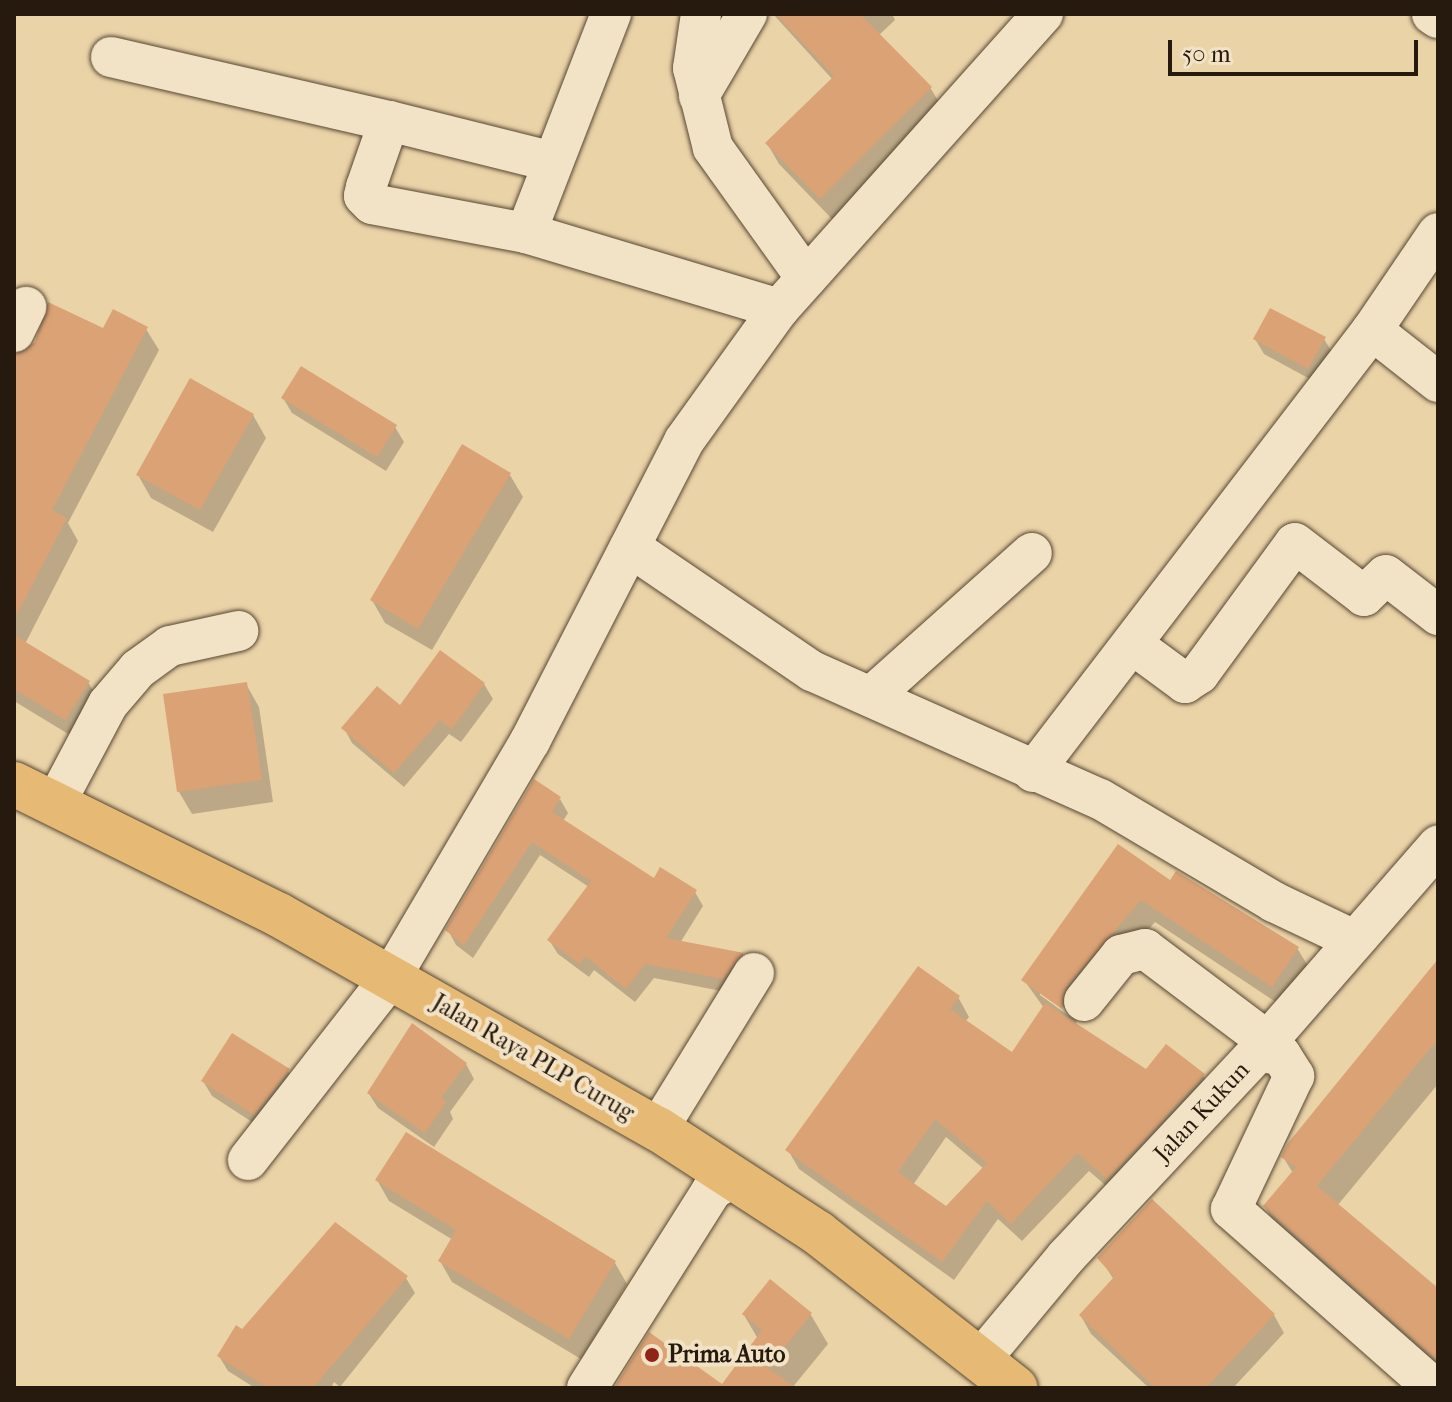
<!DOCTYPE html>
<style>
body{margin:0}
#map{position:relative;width:1452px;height:1402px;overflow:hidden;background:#ebd3a8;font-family:"IM FELL French Canon",serif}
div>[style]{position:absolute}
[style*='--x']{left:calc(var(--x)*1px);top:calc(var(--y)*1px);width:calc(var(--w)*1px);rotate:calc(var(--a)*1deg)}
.shadow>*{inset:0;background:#0003}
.building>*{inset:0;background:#dba276}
.roads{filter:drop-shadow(0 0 2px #574834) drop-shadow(0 0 2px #574834)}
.minor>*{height:40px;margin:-20px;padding:0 20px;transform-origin:20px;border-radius:20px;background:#f2e2c6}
.major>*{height:44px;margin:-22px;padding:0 22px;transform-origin:22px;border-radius:22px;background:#e6ba74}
.dots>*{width:22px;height:22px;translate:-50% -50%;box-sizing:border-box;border:4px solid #f2e2c6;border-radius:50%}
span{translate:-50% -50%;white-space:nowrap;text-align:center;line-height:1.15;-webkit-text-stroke:8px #f2e2c6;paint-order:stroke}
.street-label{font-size:24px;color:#26190d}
.poi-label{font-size:24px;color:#26190d;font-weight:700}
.left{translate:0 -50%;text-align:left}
.frame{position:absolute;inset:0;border:16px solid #26190d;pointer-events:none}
.scale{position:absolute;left:1168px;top:40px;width:250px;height:36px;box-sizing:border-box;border:4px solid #26190d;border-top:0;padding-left:10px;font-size:24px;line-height:28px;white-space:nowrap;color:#26190d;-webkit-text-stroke:6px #f2e2c6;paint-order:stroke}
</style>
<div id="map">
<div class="shadow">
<div style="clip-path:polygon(773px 14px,892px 14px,895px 20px,878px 36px,931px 89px,943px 109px,832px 219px,779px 164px,767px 143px,833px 80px)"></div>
<div style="clip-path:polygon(146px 329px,159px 350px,68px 523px,78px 541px,25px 644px,88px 682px,101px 704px,78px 740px,14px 701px,14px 356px,104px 331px)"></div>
<div style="clip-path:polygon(1255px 339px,1324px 339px,1333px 354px,1317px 383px,1264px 354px)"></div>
<div style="clip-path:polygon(283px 398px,395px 427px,404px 442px,386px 471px,292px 413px)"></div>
<div style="clip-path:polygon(253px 415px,266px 438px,213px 532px,151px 498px,138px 475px)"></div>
<div style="clip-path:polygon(510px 475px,523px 497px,432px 650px,385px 623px,372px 600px)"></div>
<div style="clip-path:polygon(246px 684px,259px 707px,273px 802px,192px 814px,179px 792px,165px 696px)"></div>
<div style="clip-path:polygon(484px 684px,493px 699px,461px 742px,449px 734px,404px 787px,352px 743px,344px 728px)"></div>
<div style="clip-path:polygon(560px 799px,568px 813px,563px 821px,654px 881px,695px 892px,703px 906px,680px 943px,742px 954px,751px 968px,732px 993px,654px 978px,635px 1002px,594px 970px,589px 977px,558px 954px,549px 940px,589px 887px,540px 855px,473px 958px,456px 945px,448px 930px)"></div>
<div style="clip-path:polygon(evenodd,1118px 846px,1171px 883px,1297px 948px,1311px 971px,1285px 1008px,1155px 922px,1078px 1010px,1076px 1025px,1147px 1072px,1203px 1075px,1214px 1095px,1119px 1197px,1089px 1171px,1022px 1241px,998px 1219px,954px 1280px,799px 1169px,788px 1150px,958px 997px,969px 1017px,965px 1022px,1013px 1054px,1044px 1008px,1024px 980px,1118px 846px,1040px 990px,1072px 1013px,1069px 1016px,1040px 995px,1040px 990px,1118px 846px,946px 1137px,984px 1169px,946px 1209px,913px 1185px,946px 1137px)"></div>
<div style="clip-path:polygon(1438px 962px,1438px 1084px,1337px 1206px,1438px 1290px,1438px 1371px,1281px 1233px,1265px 1207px,1293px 1173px,1283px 1157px)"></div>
<div style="clip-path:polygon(466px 1064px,474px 1079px,450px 1112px,453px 1119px,434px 1147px,378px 1108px,369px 1094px)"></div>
<div style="clip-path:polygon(288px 1071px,297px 1086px,263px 1129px,212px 1096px,203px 1081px)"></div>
<div style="clip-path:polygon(377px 1180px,615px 1263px,627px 1284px,581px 1359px,452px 1282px,440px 1261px,453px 1240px,389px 1201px)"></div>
<div style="clip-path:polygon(1100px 1258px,1274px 1315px,1284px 1333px,1233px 1388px,1149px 1388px,1091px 1334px,1081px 1316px,1114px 1280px)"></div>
<div style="clip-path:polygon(406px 1278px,415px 1293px,340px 1387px,334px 1382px,331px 1388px,255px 1388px,228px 1371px,219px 1356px,242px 1331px)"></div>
<div style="clip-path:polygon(770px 1282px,811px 1315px,828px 1344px,792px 1388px,617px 1388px,723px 1387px,758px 1339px,744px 1315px)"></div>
</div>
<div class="building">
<div style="clip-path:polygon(776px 14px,860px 14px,932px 87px,820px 199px,765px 143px,834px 76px)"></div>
<div style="clip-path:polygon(48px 302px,103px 328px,113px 309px,148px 327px,52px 510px,67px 518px,14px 620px,14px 355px,35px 342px)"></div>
<div style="clip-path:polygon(1270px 308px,1326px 337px,1308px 369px,1253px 339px)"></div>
<div style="clip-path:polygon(301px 366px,397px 425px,377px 457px,281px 398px)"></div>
<div style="clip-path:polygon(190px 378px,254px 414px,200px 510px,136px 475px)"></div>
<div style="clip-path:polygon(462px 444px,511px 473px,418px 629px,370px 600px)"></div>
<div style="clip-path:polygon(14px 635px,90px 681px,65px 720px,14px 689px)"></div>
<div style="clip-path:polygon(440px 650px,485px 683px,452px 729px,440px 720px,394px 773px,341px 728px,377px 686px,400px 705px)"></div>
<div style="clip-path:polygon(247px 682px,262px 780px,177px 792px,163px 694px)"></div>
<div style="clip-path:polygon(534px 779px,561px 797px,552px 812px,654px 878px,660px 867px,697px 890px,666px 938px,744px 953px,723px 979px,645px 964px,626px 989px,585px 956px,580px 964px,547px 940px,591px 881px,532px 842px,464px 945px,445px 930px)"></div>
<div style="clip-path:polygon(1118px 844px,1170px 880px,1176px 871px,1299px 947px,1272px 987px,1141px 900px,1066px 987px,1062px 1009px,1021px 980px)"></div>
<div style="clip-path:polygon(1438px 959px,1438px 1039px,1317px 1186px,1438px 1288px,1438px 1361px,1263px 1206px,1296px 1167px,1281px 1157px,1288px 1143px)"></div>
<div style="clip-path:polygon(evenodd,918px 966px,960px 996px,950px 1009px,1012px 1052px,1045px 1003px,1146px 1069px,1166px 1044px,1205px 1074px,1107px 1179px,1077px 1153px,1011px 1224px,987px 1201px,942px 1262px,785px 1150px,918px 966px,935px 1119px,987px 1163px,946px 1206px,898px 1172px,935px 1119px)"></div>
<div style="clip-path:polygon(412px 1023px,467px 1063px,441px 1098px,446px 1102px,425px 1133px,367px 1093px)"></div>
<div style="clip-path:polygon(232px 1033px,290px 1069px,254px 1115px,201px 1081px)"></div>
<div style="clip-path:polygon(406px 1132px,616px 1261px,569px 1339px,438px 1261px,456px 1230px,375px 1180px)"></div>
<div style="clip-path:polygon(1152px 1199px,1275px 1314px,1206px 1388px,1155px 1388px,1079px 1315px,1114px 1277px,1097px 1258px)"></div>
<div style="clip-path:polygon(335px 1222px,408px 1276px,313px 1388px,268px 1388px,217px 1356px,236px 1325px,242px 1329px)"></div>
<div style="clip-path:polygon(770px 1279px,812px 1313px,768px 1368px,796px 1388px,614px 1388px,649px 1332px,722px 1384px,762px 1330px,742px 1314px)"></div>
</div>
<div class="roads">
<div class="minor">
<div style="--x:701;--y:14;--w:55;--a:98.4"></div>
<div style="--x:693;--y:68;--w:82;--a:76"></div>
<div style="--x:713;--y:148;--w:160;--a:54.4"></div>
<div style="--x:1432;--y:14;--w:7;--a:34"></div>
<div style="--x:111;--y:57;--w:285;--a:13"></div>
<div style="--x:389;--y:121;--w:70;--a:109.2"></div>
<div style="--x:366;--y:187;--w:9;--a:103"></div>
<div style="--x:364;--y:196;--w:11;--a:45"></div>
<div style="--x:372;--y:204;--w:157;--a:10.7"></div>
<div style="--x:526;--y:233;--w:264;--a:16.7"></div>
<div style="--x:699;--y:96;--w:95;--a:-59.7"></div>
<div style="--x:389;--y:121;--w:169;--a:14"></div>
<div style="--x:526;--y:233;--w:235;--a:-68.8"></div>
<div style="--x:1372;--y:330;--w:84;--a:38.2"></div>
<div style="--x:14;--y:332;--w:28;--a:-64"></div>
<div style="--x:630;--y:547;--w:220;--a:34.3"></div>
<div style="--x:812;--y:671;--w:315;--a:24"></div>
<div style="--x:1100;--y:799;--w:202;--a:30.6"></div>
<div style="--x:1274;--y:902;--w:86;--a:25.4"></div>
<div style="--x:1132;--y:644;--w:66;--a:36.3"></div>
<div style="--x:1185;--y:683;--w:17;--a:-33"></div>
<div style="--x:1199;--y:674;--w:162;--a:-53.8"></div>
<div style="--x:1295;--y:543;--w:87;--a:37.5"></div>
<div style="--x:1364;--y:596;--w:30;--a:-44"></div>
<div style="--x:1386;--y:575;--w:66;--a:37.6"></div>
<div style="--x:873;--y:695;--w:213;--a:-41.8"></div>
<div style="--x:1033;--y:772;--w:557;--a:-52.51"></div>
<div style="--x:1372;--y:330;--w:117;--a:-55.8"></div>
<div style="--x:55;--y:804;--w:113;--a:-62.1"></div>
<div style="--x:108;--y:704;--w:46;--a:-49.4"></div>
<div style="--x:138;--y:669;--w:39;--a:-36"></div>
<div style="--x:170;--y:646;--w:70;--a:-12.4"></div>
<div style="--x:1084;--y:1001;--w:59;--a:-51.2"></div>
<div style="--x:1121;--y:955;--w:25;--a:-14"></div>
<div style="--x:1145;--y:949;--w:153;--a:37"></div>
<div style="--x:1258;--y:1052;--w:23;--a:7"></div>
<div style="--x:1281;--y:1055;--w:25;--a:58"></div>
<div style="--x:1294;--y:1076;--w:147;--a:115.3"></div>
<div style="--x:1231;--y:1209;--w:271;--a:41.4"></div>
<div style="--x:658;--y:1129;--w:183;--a:-58.4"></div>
<div style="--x:248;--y:1160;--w:232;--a:-52"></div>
<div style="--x:391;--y:977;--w:274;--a:-59.5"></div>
<div style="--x:530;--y:741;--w:337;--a:-62.8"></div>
<div style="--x:684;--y:441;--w:163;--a:-54.3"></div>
<div style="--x:779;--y:309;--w:396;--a:-48.2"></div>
<div style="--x:981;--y:1359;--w:133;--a:-50.2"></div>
<div style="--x:1066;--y:1257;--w:281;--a:-46.9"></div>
<div style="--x:1258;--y:1052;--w:274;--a:-48.9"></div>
<div style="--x:587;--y:1388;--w:234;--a:-57.7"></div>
<div style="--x:712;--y:1190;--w:21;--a:-31"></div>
</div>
<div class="major">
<div style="--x:14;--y:784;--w:296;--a:26.3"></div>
<div style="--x:279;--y:915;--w:435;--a:29.5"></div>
<div style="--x:658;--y:1129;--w:191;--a:33"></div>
<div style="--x:818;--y:1233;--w:251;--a:38.1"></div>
</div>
</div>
<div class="dots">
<div style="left:652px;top:1355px;background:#8f2418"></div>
</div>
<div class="street-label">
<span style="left:533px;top:1058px;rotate:30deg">Jalan Raya PLP Curug</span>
<span style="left:1202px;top:1112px;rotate:-47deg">Jalan Kukun</span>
</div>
<div class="poi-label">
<span class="left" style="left:668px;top:1355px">Prima Auto</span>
</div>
<div class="frame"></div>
<div class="scale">50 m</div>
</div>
